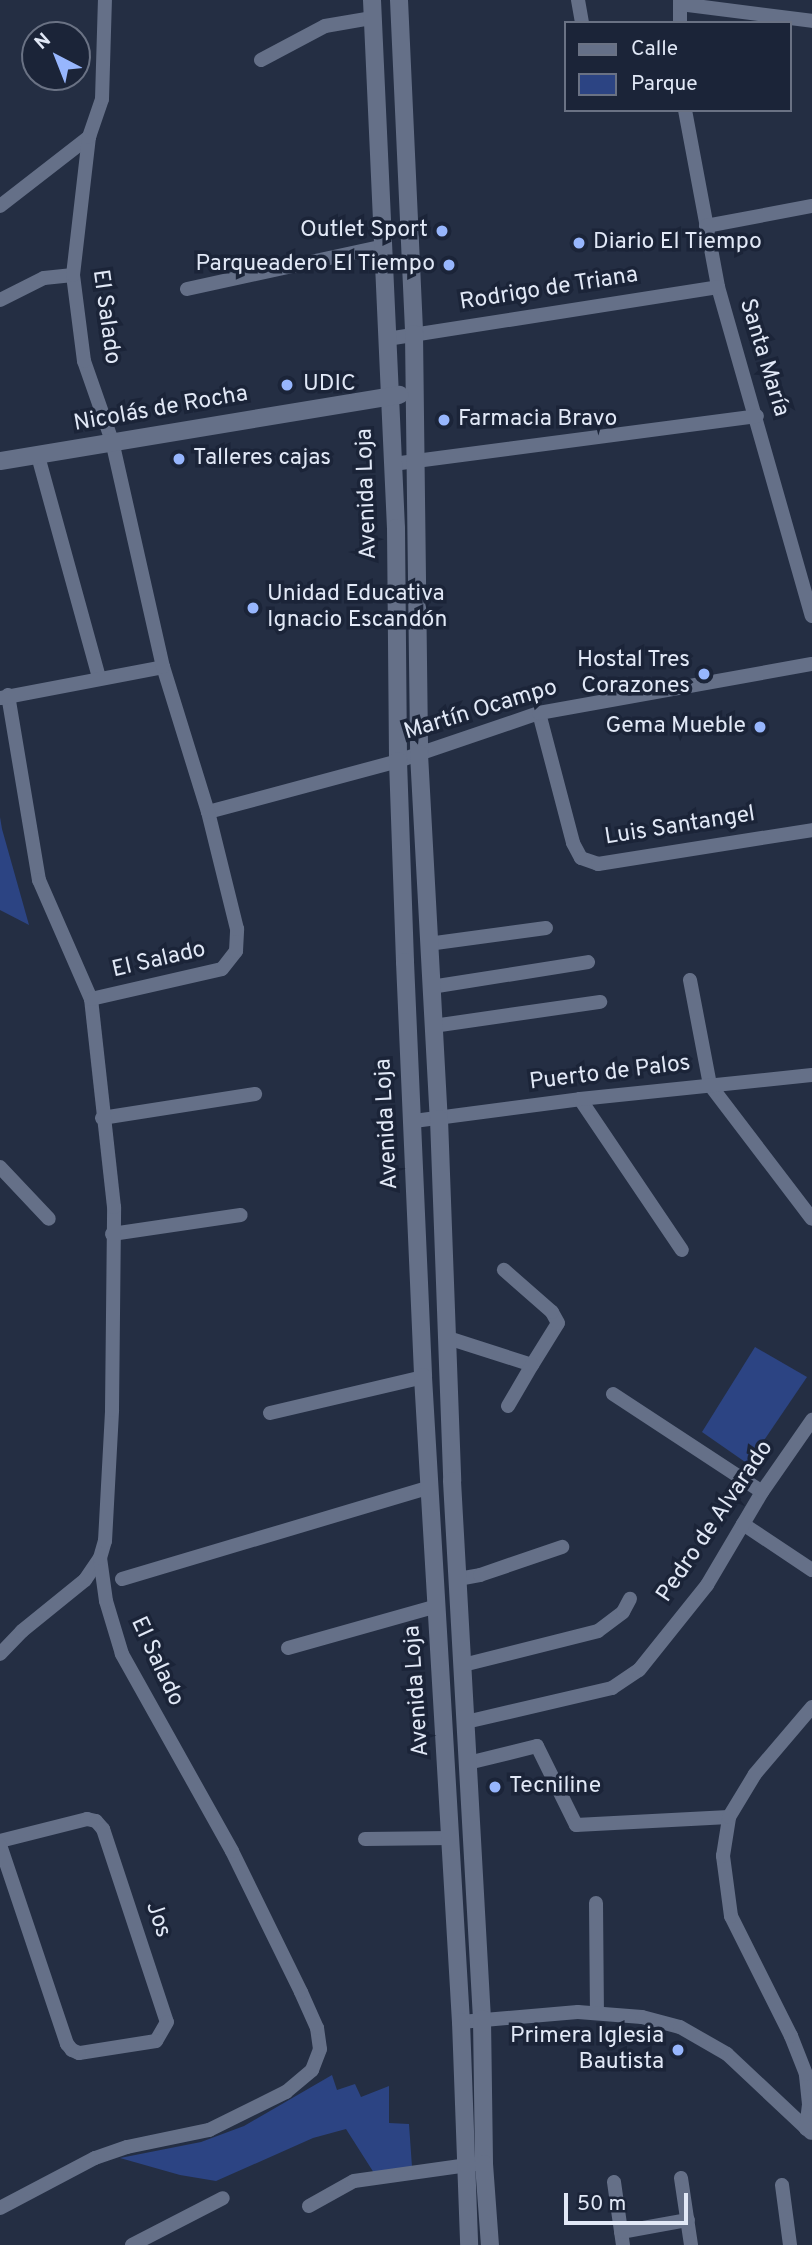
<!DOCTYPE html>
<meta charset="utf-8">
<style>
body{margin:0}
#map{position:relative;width:812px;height:2245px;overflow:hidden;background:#242e43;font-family:Overpass,sans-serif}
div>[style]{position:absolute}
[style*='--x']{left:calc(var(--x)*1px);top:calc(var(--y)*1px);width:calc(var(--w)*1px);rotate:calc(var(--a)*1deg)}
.green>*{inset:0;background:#2c4483}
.street>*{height:14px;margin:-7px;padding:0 7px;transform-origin:7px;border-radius:7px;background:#657088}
.secondary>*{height:18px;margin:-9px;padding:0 9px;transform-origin:9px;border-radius:9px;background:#657088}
.dots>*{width:19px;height:19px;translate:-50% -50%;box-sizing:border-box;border:4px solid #1b2438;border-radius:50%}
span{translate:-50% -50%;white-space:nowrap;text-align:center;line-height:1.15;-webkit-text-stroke:7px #1b2438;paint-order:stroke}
.poi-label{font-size:23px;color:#e1e8f6}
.right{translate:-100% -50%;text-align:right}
.left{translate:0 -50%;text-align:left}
.street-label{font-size:23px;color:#e1e8f6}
.legend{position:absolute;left:564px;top:21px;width:228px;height:91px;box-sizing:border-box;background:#1b2438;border:2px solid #6a7284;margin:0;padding:9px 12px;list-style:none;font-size:21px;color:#e1e8f6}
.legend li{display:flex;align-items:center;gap:14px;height:35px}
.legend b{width:35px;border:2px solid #6a7284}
.north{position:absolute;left:21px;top:21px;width:70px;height:70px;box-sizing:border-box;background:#1b2438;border:2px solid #6a7284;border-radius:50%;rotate:318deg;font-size:19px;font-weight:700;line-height:28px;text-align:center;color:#e1e8f6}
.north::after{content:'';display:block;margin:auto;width:24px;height:32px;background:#97b6fd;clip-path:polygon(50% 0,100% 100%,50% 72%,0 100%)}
.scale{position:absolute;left:564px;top:2193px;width:124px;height:32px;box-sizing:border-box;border:4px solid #e1e8f6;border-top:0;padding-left:9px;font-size:21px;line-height:24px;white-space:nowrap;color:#e1e8f6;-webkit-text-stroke:5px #1b2438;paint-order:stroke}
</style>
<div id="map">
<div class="green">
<div style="clip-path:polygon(0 817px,2px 829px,29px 925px,0 910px)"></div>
<div style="clip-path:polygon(755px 1347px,807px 1377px,748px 1464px,702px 1432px)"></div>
<div style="clip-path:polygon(332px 2075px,337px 2090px,355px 2084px,361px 2097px,389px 2086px,389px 2123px,409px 2124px,412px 2167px,374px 2173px,346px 2129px,313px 2138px,216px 2181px,180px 2175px,120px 2158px,201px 2142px,244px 2126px)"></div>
</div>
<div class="street">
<div style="--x:578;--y:0;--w:23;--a:80"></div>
<div style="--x:680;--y:0;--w:23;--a:90"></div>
<div style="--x:680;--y:4;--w:133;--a:7.3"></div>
<div style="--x:261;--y:60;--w:72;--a:-28"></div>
<div style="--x:325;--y:26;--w:48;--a:-9.7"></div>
<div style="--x:685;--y:110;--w:180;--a:79.4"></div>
<div style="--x:718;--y:287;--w:342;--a:74.1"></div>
<div style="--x:0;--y:206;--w:113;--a:-37.8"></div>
<div style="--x:706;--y:226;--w:108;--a:-10.7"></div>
<div style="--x:187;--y:289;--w:202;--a:-12.3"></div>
<div style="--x:0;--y:300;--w:49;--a:-26.6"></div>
<div style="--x:44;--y:278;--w:29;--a:-6"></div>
<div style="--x:387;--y:339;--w:335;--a:-8.9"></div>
<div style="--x:38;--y:456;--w:230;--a:74.6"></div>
<div style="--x:393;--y:464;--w:367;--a:-7.5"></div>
<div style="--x:8;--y:695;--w:188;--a:80.5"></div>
<div style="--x:39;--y:880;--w:130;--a:66.4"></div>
<div style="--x:1;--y:698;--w:165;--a:-10.8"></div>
<div style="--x:539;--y:713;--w:134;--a:75.3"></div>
<div style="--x:573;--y:843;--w:17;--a:62"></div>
<div style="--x:581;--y:858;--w:18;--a:19"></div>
<div style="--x:598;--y:864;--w:217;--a:-9"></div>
<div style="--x:208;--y:812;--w:197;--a:-15"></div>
<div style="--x:398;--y:761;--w:149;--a:-18.8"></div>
<div style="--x:539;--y:713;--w:277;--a:-10.2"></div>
<div style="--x:428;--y:944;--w:119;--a:-7.7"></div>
<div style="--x:690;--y:980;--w:107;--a:79.2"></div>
<div style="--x:710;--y:1085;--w:168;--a:52.7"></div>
<div style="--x:431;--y:987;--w:159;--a:-9"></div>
<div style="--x:433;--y:1026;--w:169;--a:-8.2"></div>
<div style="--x:580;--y:1099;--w:182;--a:56"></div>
<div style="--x:102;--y:1118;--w:155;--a:-8.9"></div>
<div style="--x:414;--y:1121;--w:167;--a:-7.5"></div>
<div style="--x:580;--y:1099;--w:233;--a:-5.9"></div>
<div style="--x:0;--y:1167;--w:71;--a:46.7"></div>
<div style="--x:112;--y:1234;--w:130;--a:-8.4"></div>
<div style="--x:448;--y:1338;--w:88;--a:17.8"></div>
<div style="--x:532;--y:1365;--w:49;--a:-58.2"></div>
<div style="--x:558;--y:1323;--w:13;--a:-119"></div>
<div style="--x:552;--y:1312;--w:64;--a:-138.8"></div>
<div style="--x:613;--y:1394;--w:178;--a:33.3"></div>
<div style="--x:508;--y:1406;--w:48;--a:-59.7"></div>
<div style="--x:270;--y:1413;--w:157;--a:-13.2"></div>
<div style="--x:743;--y:1524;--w:83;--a:33.7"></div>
<div style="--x:122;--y:1579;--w:322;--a:-16.6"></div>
<div style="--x:458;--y:1579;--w:22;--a:-10"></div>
<div style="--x:480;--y:1575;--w:87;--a:-18.9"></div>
<div style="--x:288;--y:1648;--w:155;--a:-15.7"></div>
<div style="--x:0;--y:1654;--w:32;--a:-46"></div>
<div style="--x:22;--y:1631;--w:81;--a:-39"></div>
<div style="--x:85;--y:1580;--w:27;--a:-56"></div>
<div style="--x:463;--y:1665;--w:139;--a:-14.1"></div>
<div style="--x:598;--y:1631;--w:31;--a:-37"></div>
<div style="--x:623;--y:1612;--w:15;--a:-62"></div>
<div style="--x:466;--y:1722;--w:150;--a:-13.1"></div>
<div style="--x:612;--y:1688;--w:32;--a:-34"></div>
<div style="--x:639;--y:1670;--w:109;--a:-51.3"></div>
<div style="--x:707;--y:1585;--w:108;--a:-59.4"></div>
<div style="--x:762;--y:1492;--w:88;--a:-55.2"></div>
<div style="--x:468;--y:1763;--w:71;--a:-13.8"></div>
<div style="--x:537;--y:1746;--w:88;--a:63.7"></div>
<div style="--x:576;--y:1825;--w:153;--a:-3"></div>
<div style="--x:365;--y:1839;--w:86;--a:-0.7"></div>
<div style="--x:0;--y:1841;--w:90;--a:-14.2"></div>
<div style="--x:87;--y:1819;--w:9;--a:13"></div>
<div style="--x:96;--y:1821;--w:11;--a:49"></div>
<div style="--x:103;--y:1829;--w:203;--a:71.7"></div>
<div style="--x:167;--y:2022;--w:22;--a:120"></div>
<div style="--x:156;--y:2041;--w:78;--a:171.1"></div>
<div style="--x:79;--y:2053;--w:8;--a:-157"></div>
<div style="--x:72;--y:2050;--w:8;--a:-130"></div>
<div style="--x:67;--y:2044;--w:210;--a:-108.6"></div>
<div style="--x:596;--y:1903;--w:110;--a:89.5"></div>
<div style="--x:461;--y:2022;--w:117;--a:-4.9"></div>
<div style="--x:578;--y:2012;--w:64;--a:4.5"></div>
<div style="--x:642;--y:2017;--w:39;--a:15"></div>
<div style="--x:680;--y:2027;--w:54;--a:29.9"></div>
<div style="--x:727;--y:2054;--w:115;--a:43.2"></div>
<div style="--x:806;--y:2129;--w:25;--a:-83"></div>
<div style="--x:809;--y:2104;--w:30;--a:-96"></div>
<div style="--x:806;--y:2074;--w:41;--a:-111.5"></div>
<div style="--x:791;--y:2036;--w:134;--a:-116.6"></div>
<div style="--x:731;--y:1916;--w:61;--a:-97.6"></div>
<div style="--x:723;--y:1856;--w:39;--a:-81"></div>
<div style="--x:729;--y:1817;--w:50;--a:-58.8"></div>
<div style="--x:755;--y:1774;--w:88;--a:-49.6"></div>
<div style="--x:681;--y:2178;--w:68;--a:81.5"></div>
<div style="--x:614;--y:2182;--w:64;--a:81.9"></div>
<div style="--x:782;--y:2185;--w:61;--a:82.4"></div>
<div style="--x:309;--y:2206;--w:51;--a:-29.1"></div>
<div style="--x:354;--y:2181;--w:122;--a:-8"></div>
<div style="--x:0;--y:2208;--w:107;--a:-27.8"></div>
<div style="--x:95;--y:2158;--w:34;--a:-19"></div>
<div style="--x:127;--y:2147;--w:84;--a:-11.7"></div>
<div style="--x:209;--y:2130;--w:86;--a:-26.3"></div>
<div style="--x:286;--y:2092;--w:34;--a:-40"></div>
<div style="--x:312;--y:2070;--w:22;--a:-69"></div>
<div style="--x:320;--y:2049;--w:21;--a:-98"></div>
<div style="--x:317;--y:2028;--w:39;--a:-114"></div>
<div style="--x:301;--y:1992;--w:157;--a:-116.1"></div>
<div style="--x:232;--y:1851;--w:226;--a:-119.2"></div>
<div style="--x:122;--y:1654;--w:55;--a:-106.8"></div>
<div style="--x:106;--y:1601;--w:43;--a:-97.9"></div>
<div style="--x:100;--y:1558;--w:18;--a:-74"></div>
<div style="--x:105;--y:1541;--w:131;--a:-86.9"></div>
<div style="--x:112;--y:1410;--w:203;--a:-89.4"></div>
<div style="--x:114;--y:1207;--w:209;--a:-96.3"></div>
<div style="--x:91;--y:999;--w:134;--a:-12.9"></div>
<div style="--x:222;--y:969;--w:23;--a:-52"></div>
<div style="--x:236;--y:951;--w:22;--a:-87"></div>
<div style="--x:237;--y:929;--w:121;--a:-103.9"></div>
<div style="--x:208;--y:812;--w:152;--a:-107.2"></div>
<div style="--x:163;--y:667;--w:232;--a:-102.7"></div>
<div style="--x:112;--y:441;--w:85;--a:-109.3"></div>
<div style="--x:84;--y:361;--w:87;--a:-97.3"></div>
<div style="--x:73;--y:275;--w:139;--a:-83.4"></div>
<div style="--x:89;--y:137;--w:40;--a:-71.1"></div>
<div style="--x:102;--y:99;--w:99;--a:-88.3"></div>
<div style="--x:621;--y:2232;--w:68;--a:-10.2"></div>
<div style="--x:132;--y:2245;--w:102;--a:-27.3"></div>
</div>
<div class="secondary">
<div style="--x:372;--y:0;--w:529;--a:87.4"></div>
<div style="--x:396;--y:528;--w:233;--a:89.5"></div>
<div style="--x:398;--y:761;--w:201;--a:88"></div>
<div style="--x:405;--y:962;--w:415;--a:87.5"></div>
<div style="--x:423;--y:1377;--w:646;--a:86.63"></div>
<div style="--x:461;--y:2022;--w:223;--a:87.9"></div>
<div style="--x:399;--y:0;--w:334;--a:87.4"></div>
<div style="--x:414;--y:334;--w:420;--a:89.3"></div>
<div style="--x:419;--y:754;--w:366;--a:86.9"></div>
<div style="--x:439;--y:1119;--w:362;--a:87.9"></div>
<div style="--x:452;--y:1481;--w:539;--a:86.81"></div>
<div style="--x:482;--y:2019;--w:145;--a:89.2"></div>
<div style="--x:484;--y:2164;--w:81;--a:85.8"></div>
<div style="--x:0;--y:461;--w:405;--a:-9.4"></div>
</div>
<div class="dots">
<div style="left:442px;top:231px;background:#97b6fd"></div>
<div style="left:579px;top:243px;background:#97b6fd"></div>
<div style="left:449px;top:265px;background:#97b6fd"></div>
<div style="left:287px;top:385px;background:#97b6fd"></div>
<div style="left:444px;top:420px;background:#97b6fd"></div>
<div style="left:179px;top:459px;background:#97b6fd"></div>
<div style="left:253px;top:608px;background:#97b6fd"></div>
<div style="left:704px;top:674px;background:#97b6fd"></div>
<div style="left:760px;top:727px;background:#97b6fd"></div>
<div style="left:495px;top:1787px;background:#97b6fd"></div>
<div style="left:678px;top:2050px;background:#97b6fd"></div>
</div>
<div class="poi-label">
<span class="right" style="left:428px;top:231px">Outlet Sport</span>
<span class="left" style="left:593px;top:243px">Diario El Tiempo</span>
<span class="right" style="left:435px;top:265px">Parqueadero El Tiempo</span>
<span class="left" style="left:303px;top:385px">UDIC</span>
<span class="left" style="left:458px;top:420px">Farmacia Bravo</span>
<span class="left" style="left:193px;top:459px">Talleres cajas</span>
<span class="left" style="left:267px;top:608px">Unidad Educativa<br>Ignacio Escandón</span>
<span class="right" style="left:690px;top:674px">Hostal Tres<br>Corazones</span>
<span class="right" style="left:746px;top:727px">Gema Mueble</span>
<span class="left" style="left:509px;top:1787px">Tecniline</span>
<span class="right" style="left:664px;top:2050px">Primera Iglesia<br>Bautista</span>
</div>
<div class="street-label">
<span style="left:549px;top:290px;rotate:-9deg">Rodrigo de Triana</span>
<span style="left:105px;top:317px;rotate:82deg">El Salado</span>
<span style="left:763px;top:358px;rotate:73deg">Santa María</span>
<span style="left:161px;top:410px;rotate:-10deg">Nicolás de Rocha</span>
<span style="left:368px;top:494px;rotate:-92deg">Avenida Loja</span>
<span style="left:481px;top:711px;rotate:-17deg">Martín Ocampo</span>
<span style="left:680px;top:827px;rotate:-9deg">Luis Santangel</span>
<span style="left:159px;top:961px;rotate:-13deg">El Salado</span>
<span style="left:610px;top:1074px;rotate:-7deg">Puerto de Palos</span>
<span style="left:388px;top:1124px;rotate:-93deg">Avenida Loja</span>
<span style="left:716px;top:1522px;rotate:-56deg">Pedro de Alvarado</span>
<span style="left:156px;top:1662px;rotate:65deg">El Salado</span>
<span style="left:418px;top:1691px;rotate:-94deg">Avenida Loja</span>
<span style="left:157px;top:1920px;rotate:71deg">Jos</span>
</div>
<ul class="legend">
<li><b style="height:9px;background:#657088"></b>Calle</li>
<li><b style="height:19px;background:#2c4483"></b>Parque</li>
</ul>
<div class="north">N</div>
<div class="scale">50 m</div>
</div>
